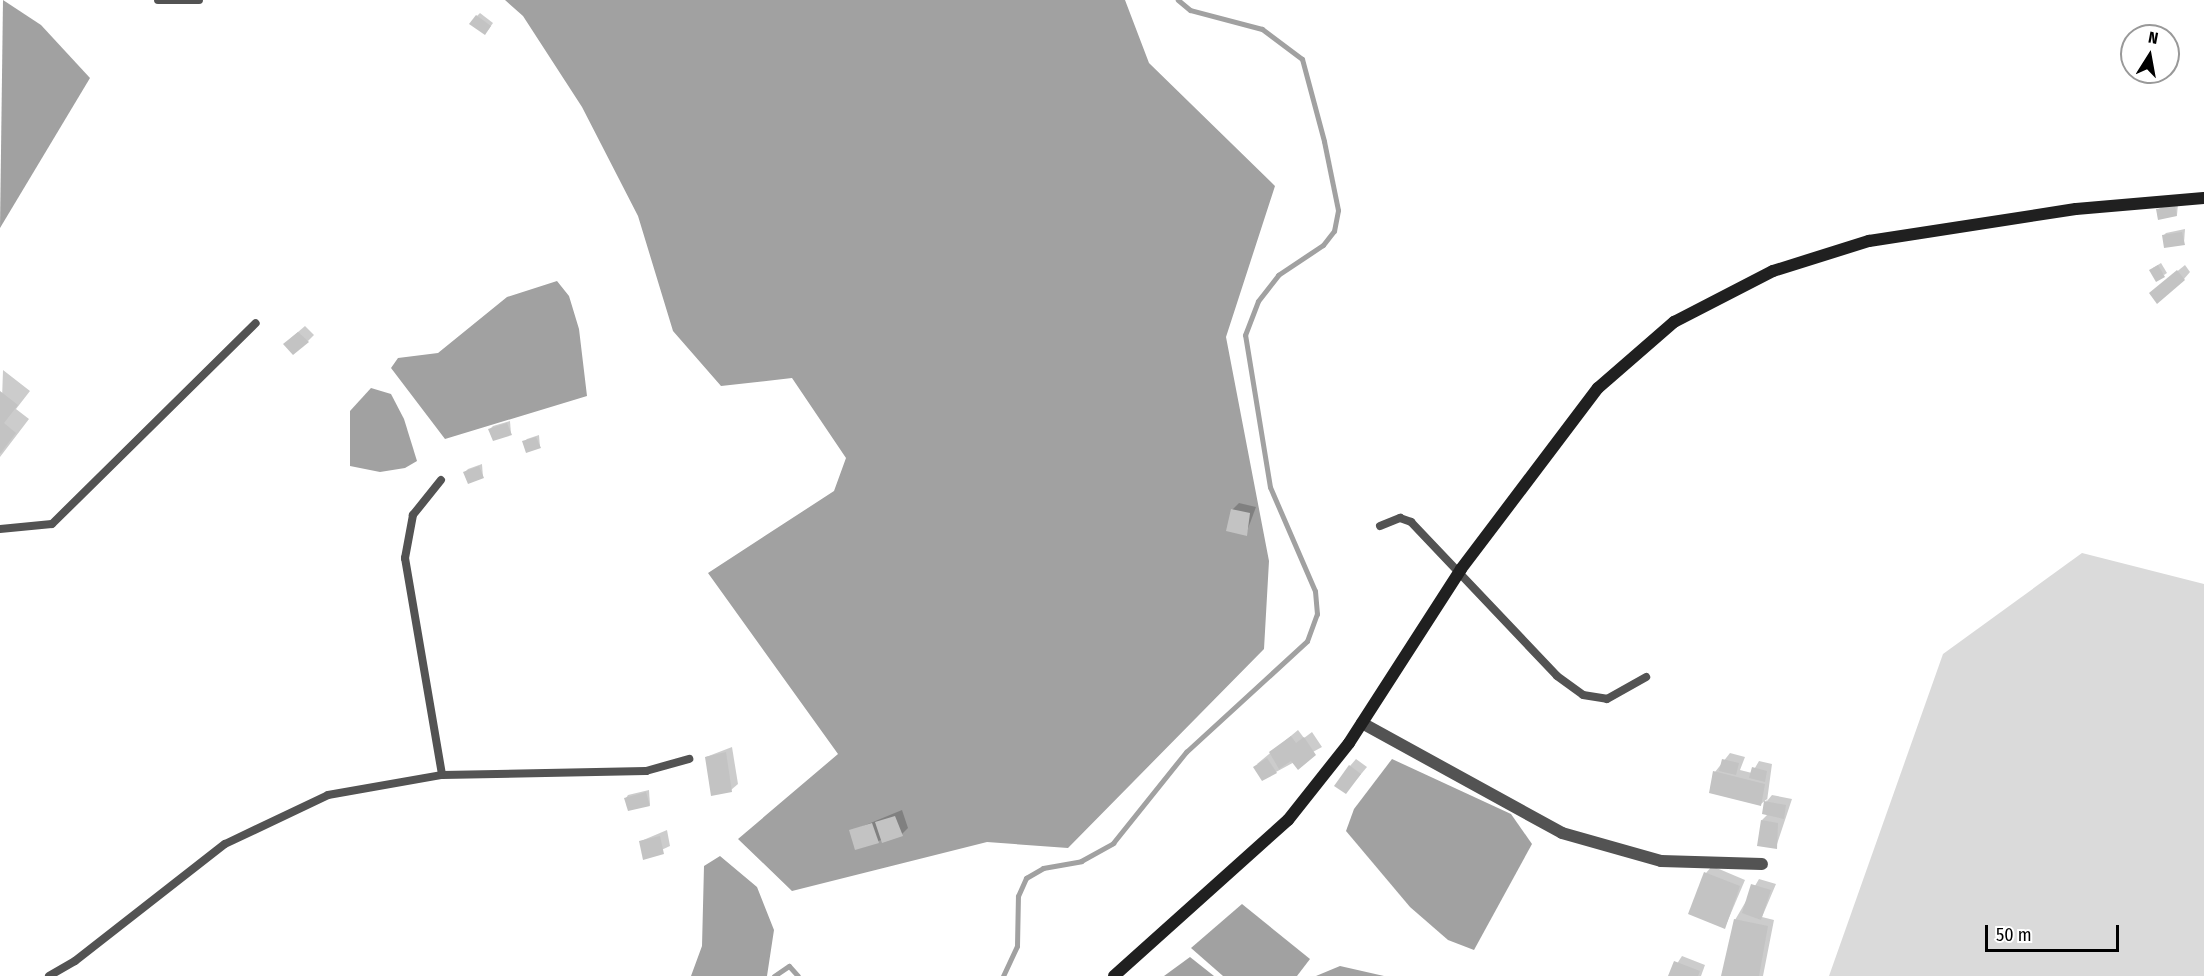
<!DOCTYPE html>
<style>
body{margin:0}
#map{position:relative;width:2204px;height:976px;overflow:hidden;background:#fff;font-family:"Fira Sans Condensed",sans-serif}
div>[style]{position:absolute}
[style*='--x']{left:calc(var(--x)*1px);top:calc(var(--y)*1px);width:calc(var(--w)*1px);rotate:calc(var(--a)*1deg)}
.green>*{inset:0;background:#dadada}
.water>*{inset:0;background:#a1a1a1}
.shadow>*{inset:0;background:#0003}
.stream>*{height:5px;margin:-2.5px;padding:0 2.5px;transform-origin:2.5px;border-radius:2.5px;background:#a1a1a1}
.building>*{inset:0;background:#c3c3c3}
.lane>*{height:8px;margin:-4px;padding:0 4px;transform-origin:4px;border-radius:4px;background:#535353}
.street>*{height:12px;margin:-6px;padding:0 6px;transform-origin:6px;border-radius:6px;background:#535353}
.secondary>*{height:12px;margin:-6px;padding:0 6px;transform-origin:6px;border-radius:6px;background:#202020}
span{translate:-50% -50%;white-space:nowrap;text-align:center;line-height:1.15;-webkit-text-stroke:5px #fff;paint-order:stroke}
.north{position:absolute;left:2120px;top:24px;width:60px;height:60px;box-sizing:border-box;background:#fff;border:2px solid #999;border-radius:50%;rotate:11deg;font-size:16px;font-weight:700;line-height:24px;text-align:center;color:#000}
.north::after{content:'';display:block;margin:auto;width:21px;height:27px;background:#000;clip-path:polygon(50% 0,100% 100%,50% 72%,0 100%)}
.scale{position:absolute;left:1985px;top:925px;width:134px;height:27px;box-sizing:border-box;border:3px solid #000;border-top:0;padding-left:8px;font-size:18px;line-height:21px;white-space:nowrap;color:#000;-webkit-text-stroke:4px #fff;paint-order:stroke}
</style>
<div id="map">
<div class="green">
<div style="clip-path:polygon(2082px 553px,2204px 584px,2204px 976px,1829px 976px,1943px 654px)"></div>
</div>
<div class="water">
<div style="clip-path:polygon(3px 0,41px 25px,90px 78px,0 228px)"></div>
<div style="clip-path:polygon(505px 0,1125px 0,1149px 63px,1275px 186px,1226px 337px,1269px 561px,1264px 649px,1068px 848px,987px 842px,792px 891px,738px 839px,838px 754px,708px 573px,834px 491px,846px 458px,792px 378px,721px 386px,673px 331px,638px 216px,582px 107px,523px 16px)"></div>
<div style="clip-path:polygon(557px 281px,569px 296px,579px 329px,587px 396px,445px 439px,391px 368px,398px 358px,438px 353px,507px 297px)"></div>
<div style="clip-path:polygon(371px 388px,391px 394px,404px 419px,417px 461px,405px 468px,380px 472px,350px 466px,350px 411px)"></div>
<div style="clip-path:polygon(1392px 759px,1511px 814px,1532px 844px,1474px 950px,1448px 940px,1410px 907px,1346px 831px,1354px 809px)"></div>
<div style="clip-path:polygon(720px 856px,757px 887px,774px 930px,767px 976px,691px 976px,702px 946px,704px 866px)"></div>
<div style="clip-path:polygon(1242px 904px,1310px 959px,1297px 976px,1223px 976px,1191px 948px)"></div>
<div style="clip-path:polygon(1190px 957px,1214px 976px,1164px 976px)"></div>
<div style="clip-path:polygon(1340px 966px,1384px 976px,1316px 976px)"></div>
</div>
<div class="shadow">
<div style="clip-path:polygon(480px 13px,493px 23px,488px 30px,477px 16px)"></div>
<div style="clip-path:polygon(2178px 204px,2177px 215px,2158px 210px,2161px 207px)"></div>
<div style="clip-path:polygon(2185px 229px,2184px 243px,2163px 236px,2166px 233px)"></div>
<div style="clip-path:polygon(2161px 263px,2167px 273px,2164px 275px,2153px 268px)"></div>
<div style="clip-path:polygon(2185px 265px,2190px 272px,2184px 279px,2158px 287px)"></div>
<div style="clip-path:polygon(305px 326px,314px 335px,308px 341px,291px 338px)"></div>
<div style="clip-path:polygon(3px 370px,30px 391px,16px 409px,29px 419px,0 457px)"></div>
<div style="clip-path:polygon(510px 421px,511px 434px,490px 429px,493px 426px)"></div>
<div style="clip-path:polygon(539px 435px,540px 447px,524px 442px,527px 439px)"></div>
<div style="clip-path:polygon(482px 464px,483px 477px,465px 472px,468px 469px)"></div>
<div style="clip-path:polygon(1239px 503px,1256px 507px,1246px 534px,1232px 510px)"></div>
<div style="clip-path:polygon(1298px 730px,1304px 738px,1312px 732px,1322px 747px,1276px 772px,1257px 764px)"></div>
<div style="clip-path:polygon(732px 747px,738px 784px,731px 790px,706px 757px)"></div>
<div style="clip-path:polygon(1730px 753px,1745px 757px,1740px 770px,1752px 773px,1759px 761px,1772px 764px,1767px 801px,1772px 795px,1792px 799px,1776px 847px,1762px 820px,1768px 814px,1763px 813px,1767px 799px,1761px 804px,1715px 772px)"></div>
<div style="clip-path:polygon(1356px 759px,1367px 767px,1346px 792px,1350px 766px)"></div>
<div style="clip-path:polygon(649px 790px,650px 805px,626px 798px,628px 795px)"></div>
<div style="clip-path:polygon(902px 810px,908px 828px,902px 834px,878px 841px,851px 831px)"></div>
<div style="clip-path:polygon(667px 830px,670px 846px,644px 858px,641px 841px)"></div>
<div style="clip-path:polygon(1712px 866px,1745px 880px,1725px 927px,1706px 873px)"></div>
<div style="clip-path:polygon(1759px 879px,1776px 884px,1762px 917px,1774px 920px,1763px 976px,1723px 976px,1735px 920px)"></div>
<div style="clip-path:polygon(1682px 956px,1705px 965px,1701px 976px,1669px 976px)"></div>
</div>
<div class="stream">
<div style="--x:774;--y:976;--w:18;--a:-34"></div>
<div style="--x:789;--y:966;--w:13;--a:48"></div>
<div style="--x:1003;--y:976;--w:33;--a:-65"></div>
<div style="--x:1017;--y:946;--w:50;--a:-88.9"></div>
<div style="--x:1018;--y:896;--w:20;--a:-66"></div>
<div style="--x:1026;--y:878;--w:20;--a:-30"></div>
<div style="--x:1043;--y:868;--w:39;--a:-10"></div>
<div style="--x:1081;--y:861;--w:37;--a:-29"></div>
<div style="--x:1113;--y:843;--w:117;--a:-51.3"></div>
<div style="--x:1186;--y:752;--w:164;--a:-42.5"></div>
<div style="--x:1307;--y:641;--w:29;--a:-70"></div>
<div style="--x:1317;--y:614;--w:23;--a:-95"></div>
<div style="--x:1315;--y:591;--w:113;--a:-113.4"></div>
<div style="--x:1270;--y:487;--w:154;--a:-99.3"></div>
<div style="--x:1245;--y:335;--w:36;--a:-69"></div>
<div style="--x:1258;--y:301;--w:33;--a:-52"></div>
<div style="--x:1278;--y:275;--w:54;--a:-33.7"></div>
<div style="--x:1323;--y:245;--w:18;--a:-52"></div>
<div style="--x:1334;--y:231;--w:21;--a:-79"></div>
<div style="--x:1338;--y:210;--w:70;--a:-101.5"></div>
<div style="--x:1324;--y:141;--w:85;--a:-105"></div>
<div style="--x:1302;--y:59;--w:50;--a:-143.1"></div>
<div style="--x:1262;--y:29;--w:74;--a:-165.2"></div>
<div style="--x:1190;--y:10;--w:16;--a:-140"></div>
</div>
<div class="building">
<div style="clip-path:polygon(476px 15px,491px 26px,485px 35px,469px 24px)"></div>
<div style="clip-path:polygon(2175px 206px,2177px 216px,2158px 220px,2156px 209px)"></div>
<div style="clip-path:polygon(2182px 232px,2185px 245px,2164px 248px,2162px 235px)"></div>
<div style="clip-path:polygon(2158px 265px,2165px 277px,2156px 282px,2149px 270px)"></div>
<div style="clip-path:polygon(2177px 270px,2185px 280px,2157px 304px,2149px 293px)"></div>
<div style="clip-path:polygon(298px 332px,309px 342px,293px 355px,283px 344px)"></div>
<div style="clip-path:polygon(0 391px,18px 405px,4px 423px,16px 433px,0 454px)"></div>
<div style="clip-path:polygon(507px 423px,512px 435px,493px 441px,488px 429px)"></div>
<div style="clip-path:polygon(536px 437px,541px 448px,526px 453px,522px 441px)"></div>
<div style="clip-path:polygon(479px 466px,484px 478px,468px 484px,463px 472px)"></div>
<div style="clip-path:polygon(1231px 509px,1250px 513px,1247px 536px,1226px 531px)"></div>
<div style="clip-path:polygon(1291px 736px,1296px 743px,1304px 737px,1316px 755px,1298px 770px,1291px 761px,1279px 769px,1269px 752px)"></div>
<div style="clip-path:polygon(726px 752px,732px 792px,711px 796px,705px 757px)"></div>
<div style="clip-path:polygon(1267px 758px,1277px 773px,1262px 781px,1253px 767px)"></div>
<div style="clip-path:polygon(1722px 759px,1739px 763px,1736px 775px,1719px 771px)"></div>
<div style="clip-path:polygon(1349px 765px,1361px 774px,1346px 794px,1334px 786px)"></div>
<div style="clip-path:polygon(1752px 767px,1767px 771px,1765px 782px,1749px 778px)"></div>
<div style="clip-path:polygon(1713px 771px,1765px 784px,1761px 806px,1709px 793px)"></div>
<div style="clip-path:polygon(646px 792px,650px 806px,628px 811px,624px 798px)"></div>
<div style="clip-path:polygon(1764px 801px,1786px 805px,1784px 819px,1762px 814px)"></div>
<div style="clip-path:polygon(895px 816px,903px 836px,882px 843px,875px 822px)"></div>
<div style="clip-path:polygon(1761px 820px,1778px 823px,1777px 849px,1757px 846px)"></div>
<div style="clip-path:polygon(872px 823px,879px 843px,855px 850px,849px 830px)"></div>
<div style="clip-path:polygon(660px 836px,664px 854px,643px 860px,639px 841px)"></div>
<div style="clip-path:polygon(1704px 872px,1740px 886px,1725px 929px,1688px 914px)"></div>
<div style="clip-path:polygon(1751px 884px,1771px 890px,1761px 920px,1742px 913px)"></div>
<div style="clip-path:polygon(1734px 919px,1768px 926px,1759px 976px,1721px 976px)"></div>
<div style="clip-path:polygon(1674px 961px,1700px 971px,1698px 976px,1668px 976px)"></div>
</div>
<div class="lane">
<div style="--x:158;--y:0;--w:41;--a:0"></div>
<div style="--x:441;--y:480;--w:45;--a:128.7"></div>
<div style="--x:413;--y:515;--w:44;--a:100.5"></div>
<div style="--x:405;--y:558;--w:220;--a:80.3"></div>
<div style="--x:1380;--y:526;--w:22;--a:-22"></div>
<div style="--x:1400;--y:518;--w:12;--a:20"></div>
<div style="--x:1411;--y:522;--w:212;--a:46.5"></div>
<div style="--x:1557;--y:676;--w:32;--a:36"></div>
<div style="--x:1583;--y:695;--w:24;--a:9"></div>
<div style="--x:1607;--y:699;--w:45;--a:-29.4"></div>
<div style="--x:0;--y:529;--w:52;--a:-5.5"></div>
<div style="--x:52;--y:524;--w:286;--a:-44.6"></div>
<div style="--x:49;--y:976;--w:30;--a:-30"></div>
<div style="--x:75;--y:961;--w:190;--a:-38"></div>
<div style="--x:225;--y:844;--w:114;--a:-25.4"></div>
<div style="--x:328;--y:795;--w:116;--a:-10"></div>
<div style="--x:442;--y:775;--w:204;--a:-1.1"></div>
<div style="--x:646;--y:771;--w:45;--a:-15.6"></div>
</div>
<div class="street">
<div style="--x:1362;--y:723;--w:228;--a:28.8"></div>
<div style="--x:1562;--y:833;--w:103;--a:15.8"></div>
<div style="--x:1661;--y:861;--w:101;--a:1.7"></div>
</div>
<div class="secondary">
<div style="--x:1114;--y:976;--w:234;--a:-41.9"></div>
<div style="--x:1288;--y:820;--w:98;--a:-51.6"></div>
<div style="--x:1349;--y:743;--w:207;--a:-57.2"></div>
<div style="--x:1461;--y:569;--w:227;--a:-52.9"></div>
<div style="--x:1598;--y:388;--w:101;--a:-41"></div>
<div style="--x:1674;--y:322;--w:111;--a:-27.3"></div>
<div style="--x:1773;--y:271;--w:101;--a:-17.4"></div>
<div style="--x:1869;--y:241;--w:209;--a:-8.8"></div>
<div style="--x:2076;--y:209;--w:128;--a:-4.9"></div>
</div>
<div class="north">N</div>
<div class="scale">50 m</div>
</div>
